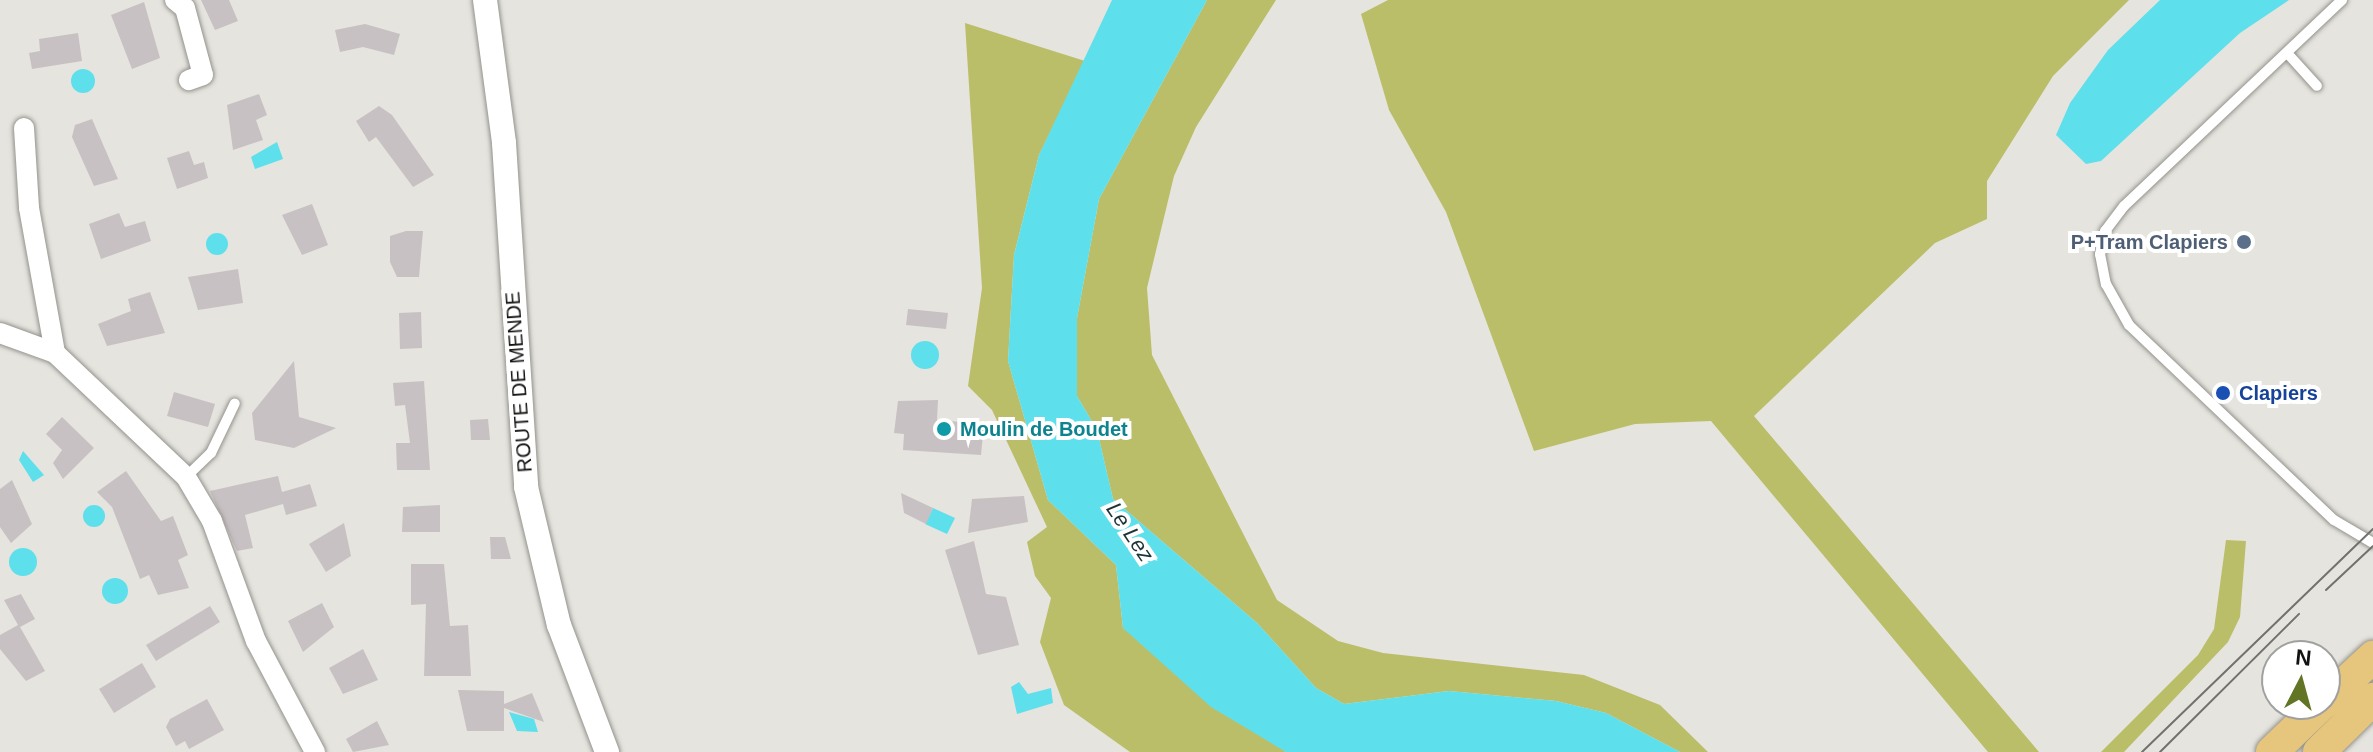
<!DOCTYPE html>
<style>
body{margin:0}
#map{position:relative;width:2373px;height:752px;overflow:hidden;background:#e5e4de;font-family:Arial,sans-serif}
div>[style]{position:absolute}
[style*='--x']{left:calc(var(--x)*1px);top:calc(var(--y)*1px);width:calc(var(--w)*1px);rotate:calc(var(--a)*1deg)}
.green>*{inset:0;background:#bbbe69}
.water>*{inset:0;background:#5edfec}
.round{border-radius:50%}
.building>*{inset:0;background:#c8c1c4}
.roads{filter:drop-shadow(0 0 2px #94928d) drop-shadow(0 0 2px #94928d)}
.service>*{height:10px;margin:-5px;padding:0 5px;transform-origin:5px;border-radius:5px;background:#fff}
.minor>*{height:20px;margin:-10px;padding:0 10px;transform-origin:10px;border-radius:10px;background:#fff}
.tertiary>*{height:24px;margin:-12px;padding:0 12px;transform-origin:12px;border-radius:12px;background:#fff}
.primary>*{height:32px;margin:-16px;padding:0 16px;transform-origin:16px;border-radius:16px;background:#e6c57d}
.tram>*{height:2px;margin:-1px;padding:0 1px;transform-origin:1px;border-radius:1px;background:#71716d}
.dots>*{width:22px;height:22px;translate:-50% -50%;box-sizing:border-box;border:4px solid #fff;border-radius:50%}
span{translate:-50% -50%;white-space:nowrap;text-align:center;line-height:1.15;-webkit-text-stroke:8px #fff;paint-order:stroke}
.service-label{font-size:20px;color:#4e5e75;font-weight:700}
.right{translate:-100% -50%;text-align:right}
.street-label{font-size:20px;color:#121210}
.transit-label{font-size:20px;color:#164399;font-weight:700}
.left{translate:0 -50%;text-align:left}
.culture-label{font-size:20px;color:#0d838f;font-weight:700}
.water-label{font-size:22px;color:#1d3336;font-style:italic}
.north{position:absolute;left:2261px;top:640px;width:80px;height:80px;box-sizing:border-box;background:#fff;border:2px solid #a0a09f;border-radius:50%;rotate:6deg;font-size:22px;font-weight:700;line-height:32px;text-align:center;color:#121210}
.north::after{content:'';display:block;margin:auto;width:28px;height:36px;background:#617525;clip-path:polygon(50% 0,100% 100%,50% 72%,0 100%)}
</style>
<div id="map">
<div class="green">
<div style="clip-path:polygon(1207px 0,1276px 0,1196px 127px,1174px 176px,1147px 288px,1152px 355px,1277px 600px,1338px 641px,1383px 653px,1584px 675px,1660px 705px,1708px 752px,1680px 752px,1606px 713px,1556px 701px,1449px 691px,1344px 704px,1316px 688px,1257px 623px,1113px 499px,1097px 430px,1077px 396px,1077px 318px,1099px 199px)"></div>
<div style="clip-path:polygon(1388px 0,2129px 0,2053px 76px,1987px 181px,1987px 219px,1935px 243px,1754px 416px,2039px 752px,1988px 752px,1711px 421px,1635px 424px,1534px 451px,1446px 212px,1389px 110px,1361px 14px)"></div>
<div style="clip-path:polygon(965px 23px,1085px 61px,1039px 155px,1014px 255px,1008px 361px,1048px 500px,1116px 565px,1123px 628px,1286px 752px,1130px 752px,1064px 705px,1040px 642px,1051px 598px,1035px 576px,1027px 542px,1047px 527px,992px 410px,968px 386px,982px 288px)"></div>
<div style="clip-path:polygon(2226px 540px,2246px 541px,2240px 617px,2228px 642px,2124px 752px,2101px 752px,2198px 655px,2214px 629px)"></div>
</div>
<div class="water">
<div style="clip-path:polygon(1112px 0,1207px 0,1099px 199px,1077px 318px,1077px 396px,1097px 430px,1113px 499px,1257px 623px,1316px 688px,1344px 704px,1449px 691px,1556px 701px,1606px 713px,1680px 752px,1286px 752px,1211px 707px,1123px 628px,1116px 565px,1048px 500px,1008px 361px,1014px 255px,1039px 155px)"></div>
<div style="clip-path:polygon(2160px 0,2289px 0,2240px 33px,2101px 161px,2086px 164px,2056px 135px,2070px 103px,2108px 50px)"></div>
<div class="round" style="left:71px;top:69px;width:24px;height:24px"></div>
<div style="clip-path:polygon(277px 142px,283px 159px,255px 169px,251px 157px)"></div>
<div class="round" style="left:206px;top:233px;width:22px;height:22px"></div>
<div class="round" style="left:911px;top:341px;width:28px;height:28px"></div>
<div style="clip-path:polygon(23px 451px,44px 475px,33px 482px,19px 460px)"></div>
<div class="round" style="left:83px;top:505px;width:22px;height:22px"></div>
<div style="clip-path:polygon(933px 508px,955px 518px,947px 534px,925px 524px)"></div>
<div class="round" style="left:9px;top:548px;width:28px;height:28px"></div>
<div class="round" style="left:102px;top:578px;width:26px;height:26px"></div>
<div style="clip-path:polygon(1019px 682px,1028px 694px,1051px 688px,1053px 703px,1017px 714px,1011px 687px)"></div>
<div style="clip-path:polygon(509px 712px,534px 719px,538px 732px,517px 731px)"></div>
</div>
<div class="building">
<div style="clip-path:polygon(201px 0,229px 0,238px 21px,215px 30px)"></div>
<div style="clip-path:polygon(144px 2px,160px 58px,132px 69px,111px 15px)"></div>
<div style="clip-path:polygon(365px 24px,400px 34px,394px 55px,363px 47px,340px 52px,335px 30px)"></div>
<div style="clip-path:polygon(78px 33px,82px 61px,32px 69px,29px 53px,40px 51px,39px 39px)"></div>
<div style="clip-path:polygon(259px 94px,267px 115px,256px 120px,263px 140px,233px 150px,227px 105px)"></div>
<div style="clip-path:polygon(379px 106px,392px 115px,434px 175px,413px 187px,376px 137px,369px 142px,356px 121px)"></div>
<div style="clip-path:polygon(92px 119px,118px 179px,94px 186px,72px 137px,75px 125px)"></div>
<div style="clip-path:polygon(189px 151px,194px 165px,204px 162px,208px 178px,177px 189px,167px 158px)"></div>
<div style="clip-path:polygon(312px 204px,328px 245px,302px 255px,282px 215px)"></div>
<div style="clip-path:polygon(119px 213px,125px 227px,145px 221px,151px 241px,101px 259px,89px 224px)"></div>
<div style="clip-path:polygon(406px 231px,423px 231px,419px 277px,397px 277px,390px 262px,390px 236px)"></div>
<div style="clip-path:polygon(238px 269px,243px 303px,198px 310px,188px 277px)"></div>
<div style="clip-path:polygon(150px 292px,165px 333px,107px 346px,98px 324px,131px 311px,128px 299px)"></div>
<div style="clip-path:polygon(908px 309px,948px 313px,946px 329px,906px 325px)"></div>
<div style="clip-path:polygon(421px 312px,422px 348px,400px 349px,399px 313px)"></div>
<div style="clip-path:polygon(294px 361px,299px 417px,336px 428px,294px 448px,255px 440px,252px 413px)"></div>
<div style="clip-path:polygon(424px 381px,430px 470px,397px 470px,396px 443px,410px 443px,405px 405px,395px 406px,393px 383px)"></div>
<div style="clip-path:polygon(174px 392px,215px 404px,208px 427px,167px 416px)"></div>
<div style="clip-path:polygon(938px 400px,937px 420px,984px 424px,981px 455px,903px 450px,904px 434px,894px 433px,898px 401px)"></div>
<div style="clip-path:polygon(62px 417px,94px 448px,63px 479px,53px 463px,62px 450px,46px 434px)"></div>
<div style="clip-path:polygon(488px 419px,490px 440px,471px 440px,470px 420px)"></div>
<div style="clip-path:polygon(126px 471px,161px 521px,173px 516px,188px 555px,178px 560px,189px 588px,158px 595px,149px 575px,140px 579px,112px 507px,97px 492px)"></div>
<div style="clip-path:polygon(278px 476px,282px 492px,310px 484px,317px 506px,286px 515px,283px 504px,245px 515px,253px 548px,237px 551px,210px 491px)"></div>
<div style="clip-path:polygon(12px 480px,32px 524px,11px 543px,0 527px,0 489px)"></div>
<div style="clip-path:polygon(901px 493px,933px 508px,926px 524px,904px 513px)"></div>
<div style="clip-path:polygon(1024px 496px,1028px 522px,968px 533px,972px 499px)"></div>
<div style="clip-path:polygon(440px 505px,440px 532px,402px 532px,403px 507px)"></div>
<div style="clip-path:polygon(344px 523px,351px 556px,326px 572px,309px 544px)"></div>
<div style="clip-path:polygon(490px 537px,505px 537px,511px 559px,491px 559px)"></div>
<div style="clip-path:polygon(974px 541px,986px 594px,1006px 597px,1019px 645px,978px 655px,945px 550px)"></div>
<div style="clip-path:polygon(411px 564px,444px 564px,450px 626px,468px 625px,471px 676px,424px 676px,426px 604px,411px 605px)"></div>
<div style="clip-path:polygon(21px 594px,35px 619px,20px 627px,45px 671px,26px 681px,0 649px,0 635px,18px 625px,4px 600px)"></div>
<div style="clip-path:polygon(322px 603px,334px 627px,303px 652px,288px 621px)"></div>
<div style="clip-path:polygon(210px 606px,220px 622px,156px 661px,146px 645px)"></div>
<div style="clip-path:polygon(363px 649px,378px 680px,343px 694px,329px 668px)"></div>
<div style="clip-path:polygon(142px 663px,156px 687px,114px 713px,99px 689px)"></div>
<div style="clip-path:polygon(458px 690px,504px 691px,504px 704px,532px 693px,544px 722px,504px 708px,504px 731px,467px 731px)"></div>
<div style="clip-path:polygon(207px 699px,224px 730px,189px 749px,185px 741px,176px 746px,166px 727px,170px 719px)"></div>
<div style="clip-path:polygon(377px 721px,389px 745px,353px 752px,346px 739px)"></div>
</div>
<div class="roads">
<div class="service">
<div style="--x:2342;--y:0;--w:300;--a:136.6"></div>
<div style="--x:2124;--y:206;--w:31;--a:127"></div>
<div style="--x:2105;--y:231;--w:24;--a:102"></div>
<div style="--x:2100;--y:254;--w:31;--a:79"></div>
<div style="--x:2106;--y:284;--w:47;--a:60.7"></div>
<div style="--x:2129;--y:325;--w:283;--a:43.6"></div>
<div style="--x:2334;--y:520;--w:45;--a:30.5"></div>
<div style="--x:2288;--y:54;--w:43;--a:47.8"></div>
<div style="--x:186;--y:477;--w:35;--a:-44"></div>
<div style="--x:211;--y:453;--w:55;--a:-64.4"></div>
</div>
<div class="minor">
<div style="--x:175;--y:0;--w:13;--a:39"></div>
<div style="--x:185;--y:8;--w:69;--a:75"></div>
<div style="--x:203;--y:75;--w:15;--a:160"></div>
<div style="--x:24;--y:128;--w:80;--a:86.4"></div>
<div style="--x:29;--y:208;--w:147;--a:79.8"></div>
<div style="--x:0;--y:333;--w:59;--a:20"></div>
<div style="--x:55;--y:353;--w:180;--a:43.4"></div>
<div style="--x:186;--y:477;--w:51;--a:59.4"></div>
<div style="--x:212;--y:521;--w:128;--a:69.9"></div>
<div style="--x:256;--y:641;--w:126;--a:62"></div>
</div>
<div class="tertiary">
<div style="--x:485;--y:0;--w:144;--a:82.4"></div>
<div style="--x:504;--y:143;--w:345;--a:86.3"></div>
<div style="--x:526;--y:487;--w:142;--a:76.6"></div>
<div style="--x:559;--y:625;--w:136;--a:69.3"></div>
</div>
<div class="primary">
<div style="--x:2325;--y:702;--w:66;--a:-43.2"></div>
<div style="--x:2272;--y:752;--w:69;--a:-43.8"></div>
<div style="--x:2319;--y:752;--w:76;--a:-44.5"></div>
</div>
</div>
<div class="tram">
<div style="--x:2326;--y:590;--w:64;--a:-43.1"></div>
<div style="--x:2142;--y:752;--w:321;--a:-44"></div>
<div style="--x:2160;--y:752;--w:196;--a:-44.8"></div>
</div>
<div class="dots">
<div style="left:2244px;top:242px;background:#5c6f8a"></div>
<div style="left:2223px;top:393px;background:#1a4fb4"></div>
<div style="left:944px;top:429px;background:#0f9aa8"></div>
</div>
<div class="service-label">
<span class="right" style="left:2228px;top:242px">P+Tram Clapiers</span>
</div>
<div class="street-label">
<span style="left:519px;top:382px;rotate:-94deg">ROUTE DE MENDE</span>
</div>
<div class="transit-label">
<span class="left" style="left:2239px;top:393px">Clapiers</span>
</div>
<div class="culture-label">
<span class="left" style="left:960px;top:429px">Moulin de Boudet</span>
</div>
<div class="water-label">
<span style="left:1130px;top:532px;rotate:56deg">Le Lez</span>
</div>
<div class="north">N</div>
</div>
